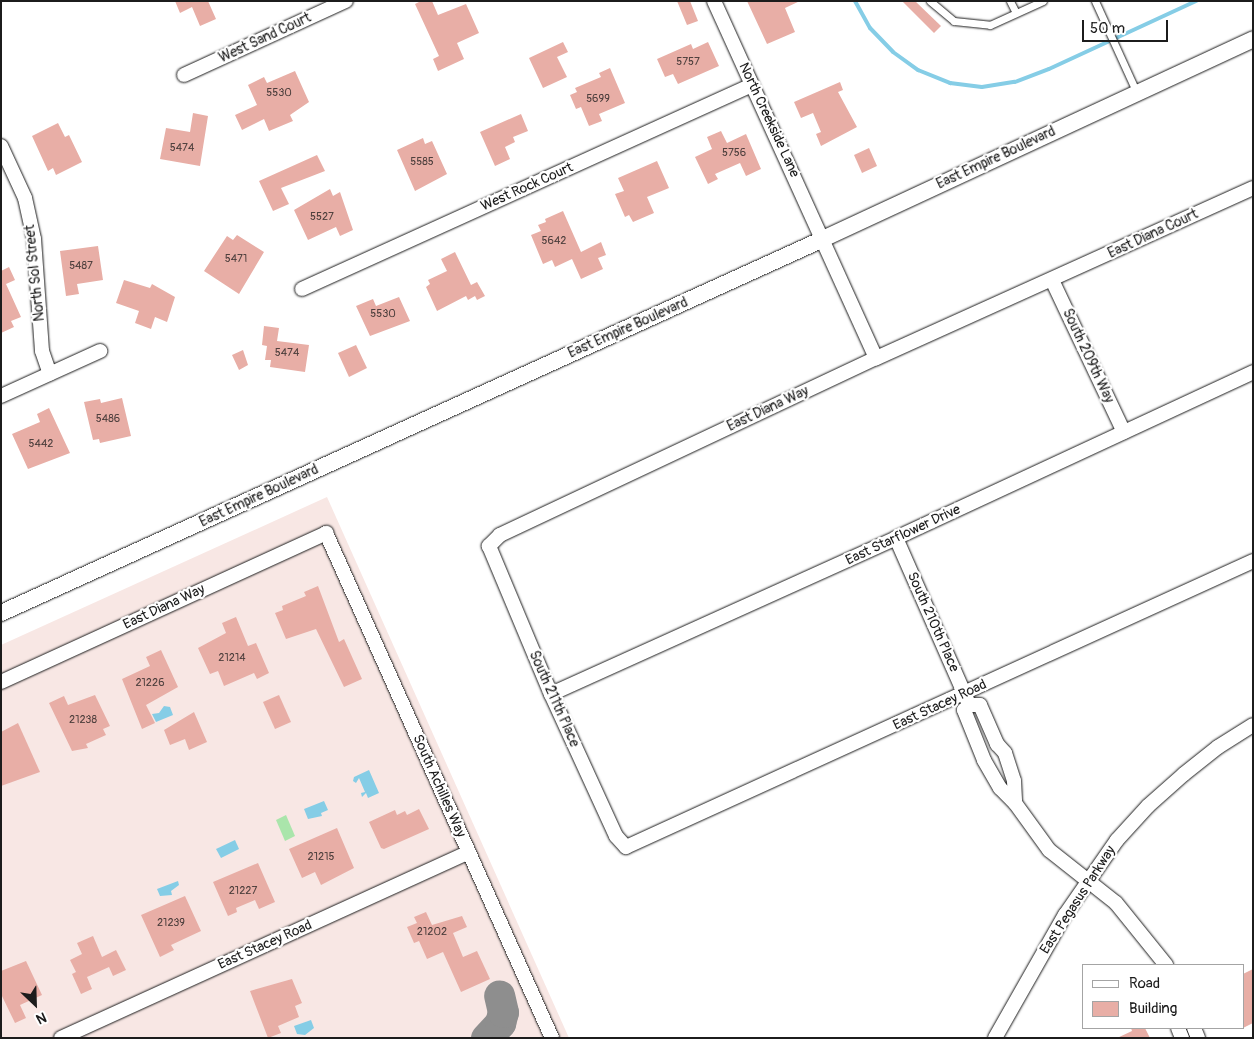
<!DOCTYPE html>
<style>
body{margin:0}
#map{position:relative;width:1254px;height:1039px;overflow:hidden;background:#fff;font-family:Pangolin,sans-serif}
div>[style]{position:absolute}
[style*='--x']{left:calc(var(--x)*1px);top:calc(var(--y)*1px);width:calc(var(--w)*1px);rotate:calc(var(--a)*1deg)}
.built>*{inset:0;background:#f8e7e4}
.green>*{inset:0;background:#aae5ab}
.water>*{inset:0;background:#85cde6}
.stream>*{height:4px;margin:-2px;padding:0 2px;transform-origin:2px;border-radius:2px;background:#85cde6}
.taxiway>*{height:31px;margin:-15.5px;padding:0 15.5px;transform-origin:15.5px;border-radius:15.5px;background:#8e8e8e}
.building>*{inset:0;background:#e8aea6}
.roads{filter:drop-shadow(0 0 1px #1c1c1c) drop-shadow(0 0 1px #1c1c1c)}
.service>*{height:7px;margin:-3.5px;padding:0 3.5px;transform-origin:3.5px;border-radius:3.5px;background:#fff}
.minor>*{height:14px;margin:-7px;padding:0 7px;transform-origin:7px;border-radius:7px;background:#fff}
.tertiary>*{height:16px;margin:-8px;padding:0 8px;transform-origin:8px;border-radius:8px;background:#fff}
span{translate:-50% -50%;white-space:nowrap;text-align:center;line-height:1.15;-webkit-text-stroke:4.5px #fff;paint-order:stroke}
.number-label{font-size:11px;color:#4f403e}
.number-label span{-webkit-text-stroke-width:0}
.street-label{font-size:14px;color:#1c1c1c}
.frame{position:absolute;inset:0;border:2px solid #1c1c1c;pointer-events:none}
.legend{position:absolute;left:1082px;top:964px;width:162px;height:65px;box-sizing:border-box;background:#fff;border:1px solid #a4a4a4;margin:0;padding:6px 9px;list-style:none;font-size:15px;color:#1c1c1c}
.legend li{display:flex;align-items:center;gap:10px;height:25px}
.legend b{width:25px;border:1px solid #a4a4a4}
.north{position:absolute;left:10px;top:979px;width:50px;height:50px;-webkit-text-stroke:4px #fff;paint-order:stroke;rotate:156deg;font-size:14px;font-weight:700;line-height:20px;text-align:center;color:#1c1c1c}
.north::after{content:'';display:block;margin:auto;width:18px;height:22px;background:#1c1c1c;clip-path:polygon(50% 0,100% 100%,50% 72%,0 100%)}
.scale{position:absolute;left:1082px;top:20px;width:86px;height:22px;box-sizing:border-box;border:2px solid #1c1c1c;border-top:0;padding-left:6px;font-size:15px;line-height:18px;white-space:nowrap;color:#1c1c1c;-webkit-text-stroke:4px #fff;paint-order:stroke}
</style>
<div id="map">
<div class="built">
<div style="clip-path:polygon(327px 497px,569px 1038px,1px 1038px,1px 645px)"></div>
</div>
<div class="green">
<div style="clip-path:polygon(286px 815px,295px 836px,285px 841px,276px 820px)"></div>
</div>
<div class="water">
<div style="clip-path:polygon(164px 706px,170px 707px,173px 715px,156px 722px,152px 714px,159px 713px)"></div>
<div style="clip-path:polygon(369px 770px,379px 793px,368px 798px,366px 793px,362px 797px,361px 793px,365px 792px,359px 778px,356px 783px,353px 781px,354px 777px)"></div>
<div style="clip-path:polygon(324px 801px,328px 810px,321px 813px,322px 816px,308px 819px,304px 809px)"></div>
<div style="clip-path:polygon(235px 840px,239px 849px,221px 858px,216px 849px)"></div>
<div style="clip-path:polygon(178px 881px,179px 885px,171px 891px,172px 895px,160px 896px,157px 889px)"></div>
<div style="clip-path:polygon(311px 1020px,314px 1028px,305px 1035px,297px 1034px,294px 1026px)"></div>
</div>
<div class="stream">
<div style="--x:855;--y:1;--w:31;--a:61"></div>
<div style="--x:870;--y:28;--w:33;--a:46"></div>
<div style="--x:893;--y:52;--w:31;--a:36"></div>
<div style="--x:918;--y:70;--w:35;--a:22"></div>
<div style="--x:950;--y:83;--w:32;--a:7"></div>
<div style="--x:982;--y:87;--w:33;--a:-9"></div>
<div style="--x:1015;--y:82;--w:36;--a:-21"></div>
<div style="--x:1049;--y:69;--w:162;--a:-24.8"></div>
</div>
<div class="taxiway">
<div style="--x:486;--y:1038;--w:21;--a:-47"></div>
<div style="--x:500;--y:1023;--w:11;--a:-75"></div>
<div style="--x:503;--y:1012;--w:17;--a:-103"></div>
</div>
<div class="building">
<div style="clip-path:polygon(175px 1px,208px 1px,216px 19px,200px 26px,192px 7px,180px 13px)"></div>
<div style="clip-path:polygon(421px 1px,432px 1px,438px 15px,466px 4px,479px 33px,457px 43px,464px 59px,438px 71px,433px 59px,439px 56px,415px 4px)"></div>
<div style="clip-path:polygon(677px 1px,690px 1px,698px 21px,687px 25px)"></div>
<div style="clip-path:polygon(747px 1px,800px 1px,785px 8px,795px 32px,767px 44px)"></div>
<div style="clip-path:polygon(902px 1px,915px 1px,941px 26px,934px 33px)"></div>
<div style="clip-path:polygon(563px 42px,568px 52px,557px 57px,567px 77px,543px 88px,529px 58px)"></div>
<div style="clip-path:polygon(708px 42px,719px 66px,678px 84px,673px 74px,665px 77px,657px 59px,691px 44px,693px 49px)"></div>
<div style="clip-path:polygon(610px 68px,625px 103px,599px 114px,602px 121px,589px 126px,581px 107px,576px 109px,570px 95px,577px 92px,575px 88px,601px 77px,599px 73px)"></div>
<div style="clip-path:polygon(295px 71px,309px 102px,290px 115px,293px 121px,269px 131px,264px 119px,242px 130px,235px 115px,257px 105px,248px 85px,264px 77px,267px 83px)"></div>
<div style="clip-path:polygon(840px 82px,843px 90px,838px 92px,857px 127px,821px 146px,816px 134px,821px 132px,813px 113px,801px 118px,794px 102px)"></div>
<div style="clip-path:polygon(193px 113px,208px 116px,200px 166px,160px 159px,166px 128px,190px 132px)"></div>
<div style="clip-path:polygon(521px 114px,528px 131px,513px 137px,515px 142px,505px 147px,510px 159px,495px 166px,480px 132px)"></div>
<div style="clip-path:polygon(58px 123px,65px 137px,69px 135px,82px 162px,56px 175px,53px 168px,48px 171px,32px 136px)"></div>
<div style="clip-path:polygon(721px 131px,727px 143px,746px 134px,761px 169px,746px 176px,740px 163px,715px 174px,718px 179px,708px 184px,695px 157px,712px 149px,707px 137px)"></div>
<div style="clip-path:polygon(423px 138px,425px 144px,432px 141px,447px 174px,415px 191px,397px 150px)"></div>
<div style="clip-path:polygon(869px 148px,877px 166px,862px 173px,854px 155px)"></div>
<div style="clip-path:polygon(317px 155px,325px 171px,281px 188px,289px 204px,273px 211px,259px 181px)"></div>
<div style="clip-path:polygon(657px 161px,669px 188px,647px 197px,654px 213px,633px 222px,629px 215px,625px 217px,615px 194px,624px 191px,618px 178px)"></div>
<div style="clip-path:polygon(330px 189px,333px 196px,340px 192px,353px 230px,340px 236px,336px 227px,308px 240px,294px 210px)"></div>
<div style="clip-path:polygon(563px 211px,581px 252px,601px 242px,606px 255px,598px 258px,603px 269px,581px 279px,572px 259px,555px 267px,552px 260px,543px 264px,531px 235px,541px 231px,538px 225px,546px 222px,545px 219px)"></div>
<div style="clip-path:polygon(237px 235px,264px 252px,239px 294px,204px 271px,227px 236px,233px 240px)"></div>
<div style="clip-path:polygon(98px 246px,103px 280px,77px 284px,79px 294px,66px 296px,60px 251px)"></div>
<div style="clip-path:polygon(455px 252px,471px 285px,477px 282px,485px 296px,477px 300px,475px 296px,468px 300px,466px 296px,437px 311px,426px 287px,430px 284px,428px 280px,447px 271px,441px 259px)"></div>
<div style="clip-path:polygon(9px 267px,15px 280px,6px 284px,21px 317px,11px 321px,14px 327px,1px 333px,1px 271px)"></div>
<div style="clip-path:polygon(124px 280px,150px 288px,152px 284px,175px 297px,167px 322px,155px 317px,151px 329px,135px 323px,139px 311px,116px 303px)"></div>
<div style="clip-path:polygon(399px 297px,410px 321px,370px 336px,356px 306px,373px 299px,376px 306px)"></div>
<div style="clip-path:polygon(264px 326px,279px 328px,277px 341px,309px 345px,305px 372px,270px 367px,271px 360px,265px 360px,267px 346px,262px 345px)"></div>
<div style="clip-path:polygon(356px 345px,367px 368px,349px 377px,338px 353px)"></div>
<div style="clip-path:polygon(243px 350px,248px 365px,239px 370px,232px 355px)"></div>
<div style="clip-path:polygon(122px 398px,131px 436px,100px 443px,99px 439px,93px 440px,84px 402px,100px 399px,101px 403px)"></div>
<div style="clip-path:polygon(49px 408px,70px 453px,28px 469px,12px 434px,40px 422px,37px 414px)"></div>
<div style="clip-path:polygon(318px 586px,339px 642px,344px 639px,362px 679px,344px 687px,316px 629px,286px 639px,275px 613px,283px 610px,282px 606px,306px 596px,304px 592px)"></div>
<div style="clip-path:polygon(236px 617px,248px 646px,256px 643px,269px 673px,257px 679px,254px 673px,224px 686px,218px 671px,210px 674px,198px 648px,226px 633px,222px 623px)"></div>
<div style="clip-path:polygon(161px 650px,178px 687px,146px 705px,155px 723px,142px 729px,122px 679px,150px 666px,146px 657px)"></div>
<div style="clip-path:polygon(95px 695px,110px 726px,103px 729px,106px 735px,86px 744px,88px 748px,72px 751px,49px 703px,64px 696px,68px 705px)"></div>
<div style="clip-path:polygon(279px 695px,291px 722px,275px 729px,263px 702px)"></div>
<div style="clip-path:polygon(194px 712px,207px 742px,189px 750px,185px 739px,170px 745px,164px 730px)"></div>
<div style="clip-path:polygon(18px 723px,40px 772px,1px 786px,1px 732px)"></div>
<div style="clip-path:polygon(419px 809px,429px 829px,384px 849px,381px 848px,369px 822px,395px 810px,397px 815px,405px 811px,407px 815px)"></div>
<div style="clip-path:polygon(337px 828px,354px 868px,321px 885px,315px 872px,302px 878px,289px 849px)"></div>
<div style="clip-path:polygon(258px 863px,275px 902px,259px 909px,255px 900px,236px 908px,237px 912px,228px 916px,213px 882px)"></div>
<div style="clip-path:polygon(185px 896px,201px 931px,171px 945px,174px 950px,160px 957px,141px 915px)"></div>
<div style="clip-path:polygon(426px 912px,432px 925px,462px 916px,467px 927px,453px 933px,463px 957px,477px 951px,490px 979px,461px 992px,443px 952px,427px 959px,419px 941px,414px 943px,407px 927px,417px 923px,414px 917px)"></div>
<div style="clip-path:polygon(93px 936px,102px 957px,116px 950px,126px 970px,113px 976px,109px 967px,87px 977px,92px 989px,81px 994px,72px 974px,76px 972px,70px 960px,82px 954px,77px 943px)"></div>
<div style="clip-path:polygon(26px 961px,42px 995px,20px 1005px,26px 1018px,15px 1023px,1px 994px,1px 971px)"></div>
<div style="clip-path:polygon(1253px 969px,1253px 1023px,1243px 1028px,1243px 974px)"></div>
<div style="clip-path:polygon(292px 979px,302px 1003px,295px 1006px,299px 1017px,278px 1026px,281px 1033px,268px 1038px,250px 991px)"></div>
<div style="clip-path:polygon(1131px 1028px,1145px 1028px,1150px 1038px,1117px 1038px,1132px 1031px)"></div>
</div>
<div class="roads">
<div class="service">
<div style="--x:930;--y:1;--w:31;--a:40"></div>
<div style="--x:954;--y:21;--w:36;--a:6"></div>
<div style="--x:990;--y:25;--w:58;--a:-24.4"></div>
<div style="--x:1010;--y:1;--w:13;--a:63"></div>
<div style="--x:1095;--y:1;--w:101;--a:65.5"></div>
</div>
<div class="minor">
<div style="--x:714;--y:1;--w:392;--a:65.6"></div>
<div style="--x:184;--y:75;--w:178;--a:-24.6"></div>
<div style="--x:1;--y:146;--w:57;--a:65.2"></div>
<div style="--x:25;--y:198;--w:42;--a:77.6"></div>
<div style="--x:34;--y:239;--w:112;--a:85.9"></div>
<div style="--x:42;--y:351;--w:24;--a:71"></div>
<div style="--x:1253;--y:188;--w:414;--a:155.7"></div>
<div style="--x:876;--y:358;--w:416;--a:154.8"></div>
<div style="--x:500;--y:535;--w:16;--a:135"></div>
<div style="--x:489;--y:546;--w:160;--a:67.3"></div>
<div style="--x:551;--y:694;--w:156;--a:65.4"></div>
<div style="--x:616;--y:836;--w:15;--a:48"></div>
<div style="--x:626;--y:847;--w:689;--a:-24.52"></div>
<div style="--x:1052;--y:280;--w:168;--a:64.7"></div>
<div style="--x:302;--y:289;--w:494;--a:-24.4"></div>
<div style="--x:1;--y:396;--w:109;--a:-24.4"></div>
<div style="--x:896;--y:538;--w:179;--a:66.3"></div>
<div style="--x:1;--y:682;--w:358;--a:-24.6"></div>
<div style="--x:326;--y:533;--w:553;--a:65.89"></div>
<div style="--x:551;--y:694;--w:379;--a:-24.3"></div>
<div style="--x:896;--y:538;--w:394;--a:-24.9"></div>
<div style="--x:970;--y:705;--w:10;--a:0"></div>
<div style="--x:980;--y:705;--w:43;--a:66.4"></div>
<div style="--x:997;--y:744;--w:12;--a:48"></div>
<div style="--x:1005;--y:753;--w:29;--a:72"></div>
<div style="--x:1014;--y:781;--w:22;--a:87"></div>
<div style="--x:1015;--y:803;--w:21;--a:-135"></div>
<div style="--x:1000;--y:788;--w:32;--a:-120"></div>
<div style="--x:984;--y:760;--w:54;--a:-111.8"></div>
<div style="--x:964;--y:710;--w:8;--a:-40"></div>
<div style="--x:1015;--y:803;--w:58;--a:54.1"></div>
<div style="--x:1049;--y:850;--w:85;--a:38.3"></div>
<div style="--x:1116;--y:903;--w:80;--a:51.1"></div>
<div style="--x:1178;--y:1028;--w:11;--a:68"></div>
<div style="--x:1194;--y:1028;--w:11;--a:68"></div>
<div style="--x:61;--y:1038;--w:448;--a:-24.5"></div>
<div style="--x:995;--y:1038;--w:142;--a:-60.4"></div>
<div style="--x:1065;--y:915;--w:91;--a:-55.3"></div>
<div style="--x:1117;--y:840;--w:46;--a:-47.6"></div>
<div style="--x:1148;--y:806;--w:48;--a:-41.6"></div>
<div style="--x:1184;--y:774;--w:43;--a:-38.5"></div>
<div style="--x:1218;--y:747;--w:41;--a:-32.2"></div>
</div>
<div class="tertiary">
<div style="--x:1;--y:613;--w:903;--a:-24.46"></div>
<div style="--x:823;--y:239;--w:474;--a:-24.9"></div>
</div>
</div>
<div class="number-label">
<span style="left:688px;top:62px">5757</span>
<span style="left:279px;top:93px">5530</span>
<span style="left:598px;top:99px">5699</span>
<span style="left:182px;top:148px">5474</span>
<span style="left:734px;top:153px">5756</span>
<span style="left:422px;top:162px">5585</span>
<span style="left:322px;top:217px">5527</span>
<span style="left:554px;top:241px">5642</span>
<span style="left:236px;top:259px">5471</span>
<span style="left:81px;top:266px">5487</span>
<span style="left:383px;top:314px">5530</span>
<span style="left:287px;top:353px">5474</span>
<span style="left:108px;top:419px">5486</span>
<span style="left:41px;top:444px">5442</span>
<span style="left:232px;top:658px">21214</span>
<span style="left:150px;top:683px">21226</span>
<span style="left:83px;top:720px">21238</span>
<span style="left:321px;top:857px">21215</span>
<span style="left:243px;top:891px">21227</span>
<span style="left:171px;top:923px">21239</span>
<span style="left:432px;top:932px">21202</span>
</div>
<div class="street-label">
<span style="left:265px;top:38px;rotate:-25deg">West Sand Court</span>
<span style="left:769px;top:120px;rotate:65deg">North Creekside Lane</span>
<span style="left:996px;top:158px;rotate:-25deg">East Empire Boulevard</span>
<span style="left:527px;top:187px;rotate:-24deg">West Rock Court</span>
<span style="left:1153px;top:234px;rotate:-25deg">East Diana Court</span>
<span style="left:35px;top:273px;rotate:-96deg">North Sol Street</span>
<span style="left:628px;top:328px;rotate:-24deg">East Empire Boulevard</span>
<span style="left:1088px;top:356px;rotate:65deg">South 209th Way</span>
<span style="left:768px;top:409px;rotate:-25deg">East Diana Way</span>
<span style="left:259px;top:496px;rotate:-25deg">East Empire Boulevard</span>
<span style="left:903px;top:535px;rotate:-25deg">East Starflower Drive</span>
<span style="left:164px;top:607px;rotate:-25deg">East Diana Way</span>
<span style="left:933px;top:622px;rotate:66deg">South 210th Place</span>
<span style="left:554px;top:699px;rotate:66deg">South 211th Place</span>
<span style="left:940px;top:705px;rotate:-25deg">East Stacey Road</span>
<span style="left:439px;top:786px;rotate:66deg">South Achilles Way</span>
<span style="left:1078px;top:900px;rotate:-57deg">East Pegasus Parkway</span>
<span style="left:265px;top:945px;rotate:-24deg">East Stacey Road</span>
</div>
<div class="frame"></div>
<ul class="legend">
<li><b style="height:6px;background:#fff"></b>Road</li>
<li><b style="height:14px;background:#e8aea6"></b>Building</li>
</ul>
<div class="north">N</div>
<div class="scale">50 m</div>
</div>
